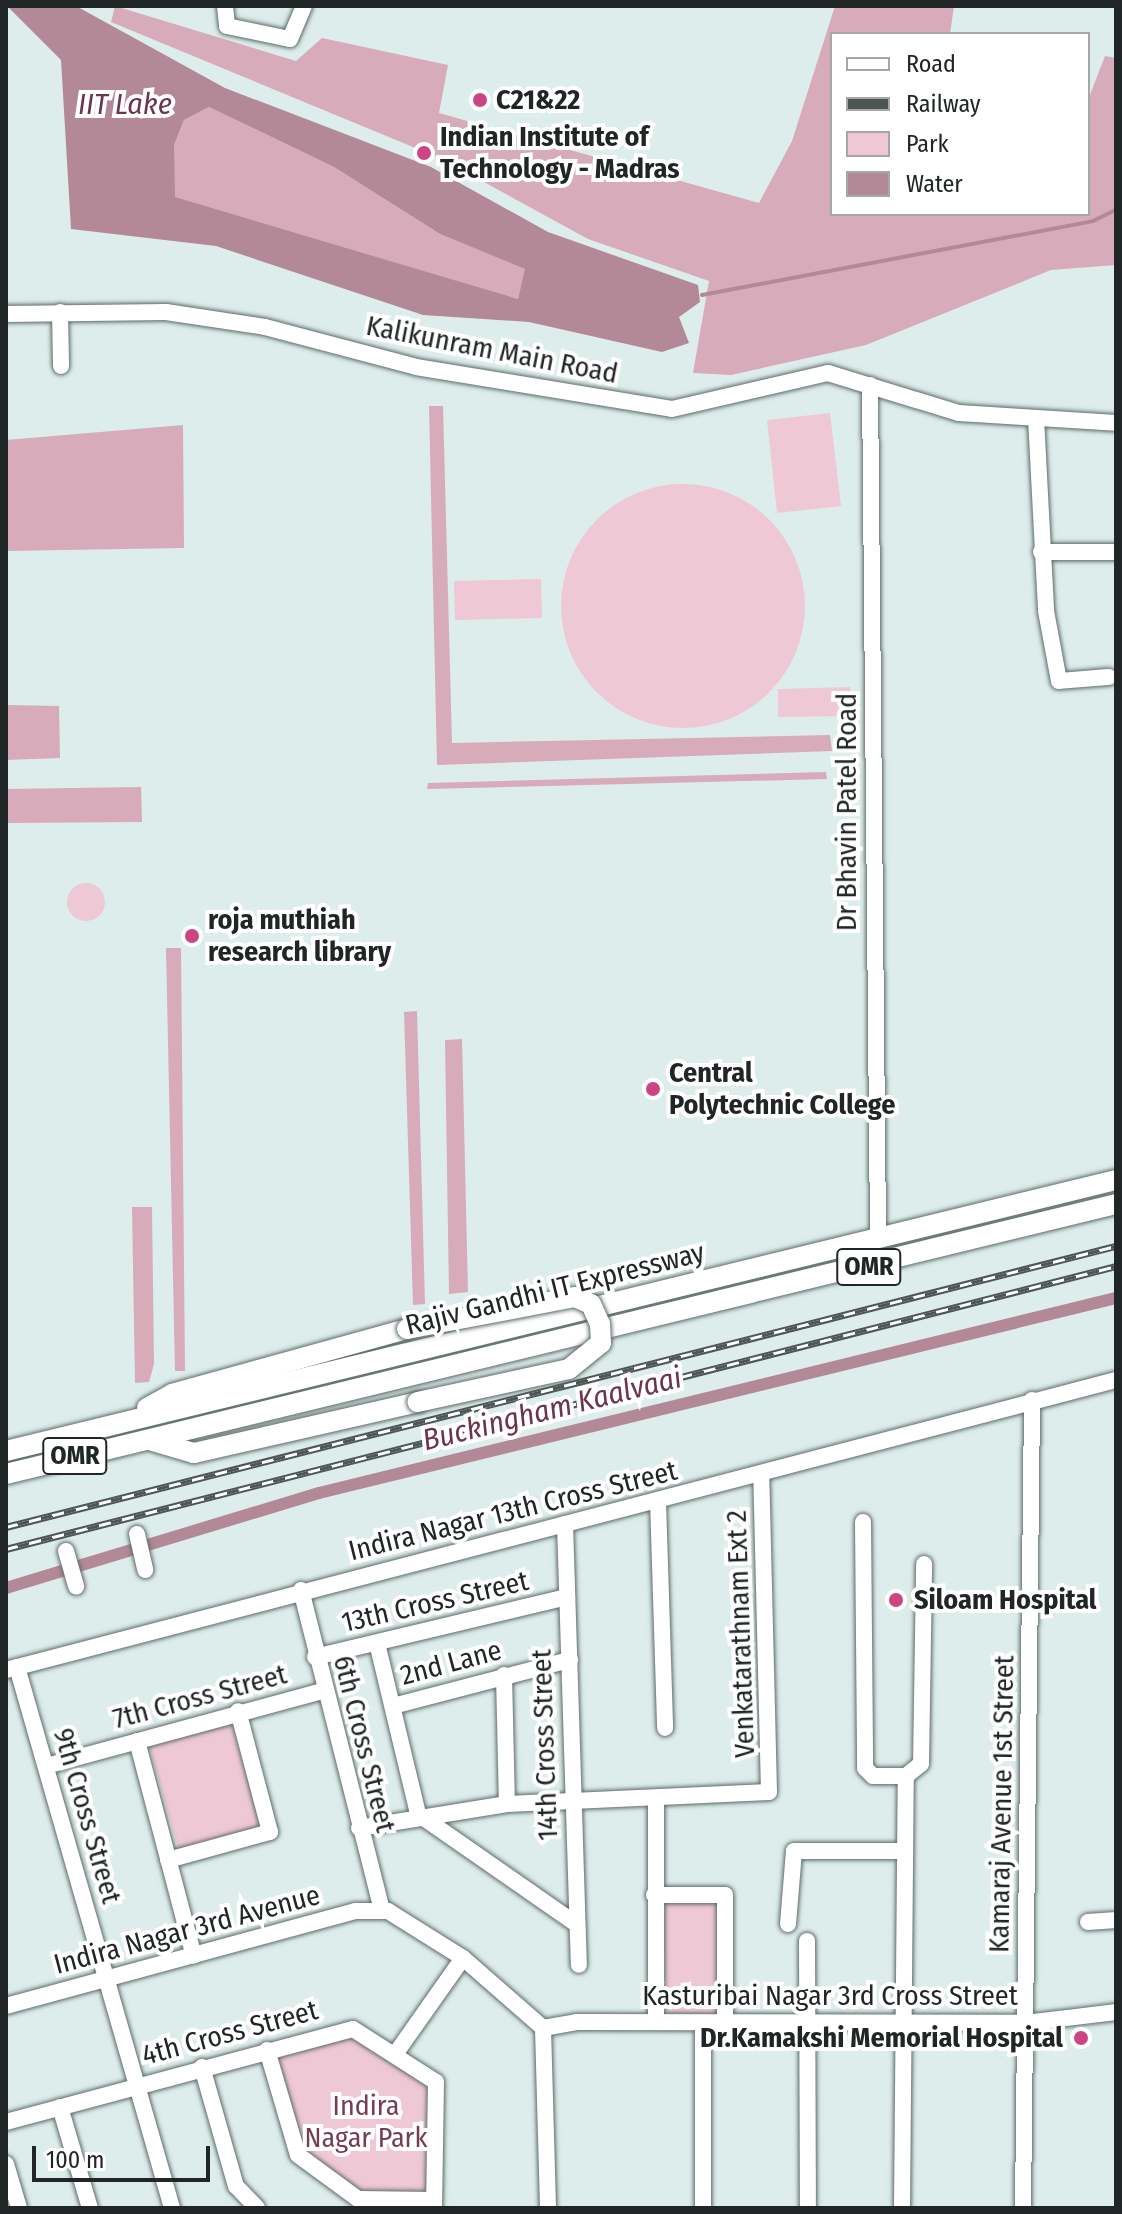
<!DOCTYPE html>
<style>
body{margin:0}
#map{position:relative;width:1122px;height:2214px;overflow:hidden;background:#ddedeb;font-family:"Fira Sans Condensed",sans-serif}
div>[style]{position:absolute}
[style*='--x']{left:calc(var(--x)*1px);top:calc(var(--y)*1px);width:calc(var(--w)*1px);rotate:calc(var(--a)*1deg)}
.green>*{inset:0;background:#efc8d5}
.round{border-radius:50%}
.forest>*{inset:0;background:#d7abba}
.water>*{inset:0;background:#b38897}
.stream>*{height:4px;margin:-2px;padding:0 2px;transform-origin:2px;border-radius:2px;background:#b38897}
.canal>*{height:12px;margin:-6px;padding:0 6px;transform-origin:6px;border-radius:6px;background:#b38897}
.roads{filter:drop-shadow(0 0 2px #5d6b6a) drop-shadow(0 0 2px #5d6b6a)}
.minor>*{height:16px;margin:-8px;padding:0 8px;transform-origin:8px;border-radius:8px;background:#fff}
.major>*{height:20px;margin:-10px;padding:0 10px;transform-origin:10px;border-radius:10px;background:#fff}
.rail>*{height:7px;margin-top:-3.5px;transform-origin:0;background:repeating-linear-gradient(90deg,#fff 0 12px,#4d5655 0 24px);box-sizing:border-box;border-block:2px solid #4d5655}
.bridges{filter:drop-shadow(0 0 2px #5d6b6a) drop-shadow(0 0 2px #5d6b6a)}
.major-bridge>*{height:20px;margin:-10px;padding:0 10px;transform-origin:10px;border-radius:10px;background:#fff}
.dots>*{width:22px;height:22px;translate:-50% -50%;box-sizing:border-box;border:4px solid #fff;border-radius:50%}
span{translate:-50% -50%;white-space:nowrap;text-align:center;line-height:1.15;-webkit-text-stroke:8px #fff;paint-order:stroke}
.shield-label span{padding:2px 6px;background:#fff;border:2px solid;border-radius:6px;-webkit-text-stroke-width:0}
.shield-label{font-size:26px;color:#202625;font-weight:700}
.poi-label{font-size:28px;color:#202625;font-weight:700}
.left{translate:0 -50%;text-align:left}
.right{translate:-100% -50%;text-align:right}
.street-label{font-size:28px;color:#202625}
.park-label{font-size:28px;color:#773d54}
.water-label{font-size:30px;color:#6d344b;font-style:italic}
.frame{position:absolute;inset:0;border:8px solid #202625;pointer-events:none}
.legend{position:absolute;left:830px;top:32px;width:260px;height:184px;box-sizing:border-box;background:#fff;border:2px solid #a6a8a8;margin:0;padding:10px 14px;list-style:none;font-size:24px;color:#202625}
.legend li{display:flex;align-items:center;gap:16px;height:40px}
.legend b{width:40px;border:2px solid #a6a8a8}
.scale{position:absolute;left:32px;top:2146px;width:178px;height:36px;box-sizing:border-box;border:4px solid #202625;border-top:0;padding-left:10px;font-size:24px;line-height:28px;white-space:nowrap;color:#202625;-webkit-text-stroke:6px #fff;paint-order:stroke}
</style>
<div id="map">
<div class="green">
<div style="clip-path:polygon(830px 413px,841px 506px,777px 513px,767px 420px)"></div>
<div class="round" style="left:561px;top:484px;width:244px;height:244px"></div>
<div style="clip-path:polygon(541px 579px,542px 618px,455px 620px,454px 581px)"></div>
<div style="clip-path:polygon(850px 687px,851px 716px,778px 717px,778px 689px)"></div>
<div class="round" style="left:67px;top:883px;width:38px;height:38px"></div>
<div style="clip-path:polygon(232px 1724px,263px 1833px,180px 1855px,149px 1746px)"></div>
<div style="clip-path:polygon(662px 1900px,719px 1900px,718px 2014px,667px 2013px)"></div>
<div style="clip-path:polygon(353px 2035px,431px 2087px,433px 2198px,360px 2198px,296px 2150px,269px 2056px)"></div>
</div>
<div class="forest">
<div style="clip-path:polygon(115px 6px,296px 61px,322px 38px,448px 65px,439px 113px,759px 203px,792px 141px,835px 6px,954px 6px,950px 34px,832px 34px,832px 214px,1088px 214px,1088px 100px,1105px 56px,1116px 58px,1116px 265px,1051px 270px,866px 345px,731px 375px,693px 373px,709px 281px,588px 239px,442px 159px,111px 22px)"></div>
<div style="clip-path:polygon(209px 107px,334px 167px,440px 234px,526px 269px,518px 299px,174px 197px,174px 145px,184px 120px)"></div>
<div style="clip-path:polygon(429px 406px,443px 406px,452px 743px,830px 735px,832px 751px,437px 765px)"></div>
<div style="clip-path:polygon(183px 425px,184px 548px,6px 551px,6px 440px)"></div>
<div style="clip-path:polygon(6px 705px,59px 706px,60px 758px,6px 760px)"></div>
<div style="clip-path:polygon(826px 772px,827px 779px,427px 789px,428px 783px)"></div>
<div style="clip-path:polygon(141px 787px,142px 822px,6px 823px,6px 789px)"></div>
<div style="clip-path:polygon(166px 948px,181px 948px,185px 1371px,175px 1371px)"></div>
<div style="clip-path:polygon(417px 1011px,425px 1304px,413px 1305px,404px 1012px)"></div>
<div style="clip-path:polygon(462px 1039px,468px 1292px,449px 1294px,445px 1040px)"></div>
<div style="clip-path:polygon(132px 1207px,152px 1207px,154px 1364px,149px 1382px,135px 1383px)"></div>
</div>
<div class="water">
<div style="clip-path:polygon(evenodd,7px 6px,76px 6px,225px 88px,431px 167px,548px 232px,698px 285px,700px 302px,679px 317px,689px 343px,662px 352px,529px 322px,423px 315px,216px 246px,71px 229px,61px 60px,7px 6px,209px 107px,334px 167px,440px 234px,525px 269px,518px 299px,175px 197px,174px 145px,184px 120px,209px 107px)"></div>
</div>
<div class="stream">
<div style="--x:702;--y:295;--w:398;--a:-10.7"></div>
<div style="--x:1093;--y:221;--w:25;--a:-26"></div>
</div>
<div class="canal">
<div style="--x:6;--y:1588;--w:327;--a:-16.9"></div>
<div style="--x:319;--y:1493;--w:821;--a:-13.75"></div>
</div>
<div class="roads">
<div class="minor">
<div style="--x:225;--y:6;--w:20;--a:84"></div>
<div style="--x:227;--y:26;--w:64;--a:11.7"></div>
<div style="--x:290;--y:39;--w:36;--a:-67"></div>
<div style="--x:60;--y:312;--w:54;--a:88.9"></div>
<div style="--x:6;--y:314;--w:160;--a:-0.7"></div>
<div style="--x:166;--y:312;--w:100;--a:8.6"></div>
<div style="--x:265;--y:327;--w:156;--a:14.8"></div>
<div style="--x:416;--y:367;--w:259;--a:9.3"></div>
<div style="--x:672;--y:409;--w:160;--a:-13"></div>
<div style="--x:828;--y:373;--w:137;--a:17"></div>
<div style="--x:959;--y:413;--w:157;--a:3.6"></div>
<div style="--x:870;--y:385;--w:853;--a:89.46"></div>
<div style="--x:1036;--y:418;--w:193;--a:87"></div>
<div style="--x:1046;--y:611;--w:71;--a:79.5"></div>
<div style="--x:1059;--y:681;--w:50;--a:-4.6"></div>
<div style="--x:1041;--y:552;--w:75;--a:0"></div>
<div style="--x:658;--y:1501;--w:227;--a:88.2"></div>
<div style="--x:863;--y:1522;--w:246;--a:89.5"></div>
<div style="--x:865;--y:1768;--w:11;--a:45"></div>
<div style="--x:873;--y:1776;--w:33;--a:0"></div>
<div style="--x:906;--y:1776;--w:19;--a:-39"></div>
<div style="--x:921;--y:1764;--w:200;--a:-89.1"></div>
<div style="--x:565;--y:1524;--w:441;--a:88.2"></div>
<div style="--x:137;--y:1534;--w:37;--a:77"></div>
<div style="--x:66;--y:1551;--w:37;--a:74"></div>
<div style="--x:301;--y:1590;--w:330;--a:75.8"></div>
<div style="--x:377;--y:1643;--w:176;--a:76.5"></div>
<div style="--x:418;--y:1814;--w:193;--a:34.8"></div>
<div style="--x:315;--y:1657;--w:259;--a:-13.4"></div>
<div style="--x:17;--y:1667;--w:563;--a:74.01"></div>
<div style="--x:6;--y:1670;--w:1147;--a:-14.64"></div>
<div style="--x:504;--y:1675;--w:129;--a:88.7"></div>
<div style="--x:393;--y:1706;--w:183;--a:-14.6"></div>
<div style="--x:137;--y:1741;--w:222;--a:75.2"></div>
<div style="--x:46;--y:1766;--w:286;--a:-15.2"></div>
<div style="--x:656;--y:1798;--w:224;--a:90"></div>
<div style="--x:359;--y:1828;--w:150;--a:-9.2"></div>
<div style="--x:507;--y:1804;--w:262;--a:-2.6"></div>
<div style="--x:769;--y:1792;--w:318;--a:-91.4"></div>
<div style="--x:168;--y:1860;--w:106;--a:-15.4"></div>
<div style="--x:270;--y:1832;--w:125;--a:-104.8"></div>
<div style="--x:654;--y:1895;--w:71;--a:0"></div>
<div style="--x:725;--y:1895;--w:130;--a:90"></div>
<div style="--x:1088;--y:1922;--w:28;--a:-4"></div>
<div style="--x:788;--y:1924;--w:73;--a:-85.3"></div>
<div style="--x:794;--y:1851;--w:111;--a:0"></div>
<div style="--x:807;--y:1941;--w:267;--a:89.8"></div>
<div style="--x:6;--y:2006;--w:363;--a:-15.2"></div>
<div style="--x:356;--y:1911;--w:32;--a:0"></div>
<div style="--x:388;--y:1911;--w:89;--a:32.1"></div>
<div style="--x:463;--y:1958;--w:106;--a:41.2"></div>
<div style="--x:543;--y:2028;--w:180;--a:88.4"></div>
<div style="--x:543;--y:2028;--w:34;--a:-10"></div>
<div style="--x:576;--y:2022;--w:449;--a:0.1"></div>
<div style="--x:1025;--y:2023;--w:92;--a:-6.9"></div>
<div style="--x:267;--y:2050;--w:109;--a:73.6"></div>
<div style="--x:298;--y:2155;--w:74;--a:36.3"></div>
<div style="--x:358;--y:2199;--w:76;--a:0.8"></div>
<div style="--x:396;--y:2053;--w:116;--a:-54.8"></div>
<div style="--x:202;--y:2067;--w:124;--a:74.1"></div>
<div style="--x:236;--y:2186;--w:30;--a:46"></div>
<div style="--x:60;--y:2107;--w:105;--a:73.5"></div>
<div style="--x:6;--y:2122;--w:359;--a:-15"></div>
<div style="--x:353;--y:2029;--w:98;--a:32.6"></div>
<div style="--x:436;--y:2082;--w:126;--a:90.9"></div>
<div style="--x:6;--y:2164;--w:46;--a:73.5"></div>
<div style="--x:703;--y:2208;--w:183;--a:-90"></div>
<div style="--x:902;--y:2208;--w:432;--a:-89.5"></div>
<div style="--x:1023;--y:2208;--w:808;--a:-89.36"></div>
</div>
<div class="major">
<div style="--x:147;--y:1408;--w:29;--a:-29"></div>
<div style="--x:172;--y:1394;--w:244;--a:-15.5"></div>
<div style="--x:149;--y:1440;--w:47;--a:16.1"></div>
<div style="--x:194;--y:1453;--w:230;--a:-12.8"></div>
<div style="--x:6;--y:1451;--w:1143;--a:-13.72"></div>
<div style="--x:6;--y:1474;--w:1142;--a:-13.67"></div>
</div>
</div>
<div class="rail">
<div style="--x:6;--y:1527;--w:1145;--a:-14.21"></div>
<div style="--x:6;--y:1549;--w:1146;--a:-14.3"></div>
</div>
<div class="bridges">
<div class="major-bridge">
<div style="--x:407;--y:1329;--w:171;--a:-10.8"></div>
<div style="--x:575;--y:1297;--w:17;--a:24"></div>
<div style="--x:591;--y:1304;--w:22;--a:66"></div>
<div style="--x:600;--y:1324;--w:19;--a:87"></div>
<div style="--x:601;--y:1343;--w:41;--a:140.9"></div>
<div style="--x:569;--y:1369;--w:155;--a:167.7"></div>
</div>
</div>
<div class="dots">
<div style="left:480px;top:100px;background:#cc4482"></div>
<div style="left:424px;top:153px;background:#cc4482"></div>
<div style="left:192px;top:936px;background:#cc4482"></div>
<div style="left:653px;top:1089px;background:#cc4482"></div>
<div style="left:896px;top:1600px;background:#cc4482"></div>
<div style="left:1081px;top:2038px;background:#cc4482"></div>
</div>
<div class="shield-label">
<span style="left:869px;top:1267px">OMR</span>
<span style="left:75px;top:1456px">OMR</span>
</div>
<div class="poi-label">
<span class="left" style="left:496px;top:100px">C21&amp;22</span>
<span class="left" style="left:440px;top:153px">Indian Institute of<br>Technology - Madras</span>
<span class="left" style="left:208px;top:936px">roja muthiah<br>research library</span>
<span class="left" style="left:669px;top:1089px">Central<br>Polytechnic College</span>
<span class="left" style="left:914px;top:1600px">Siloam Hospital</span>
<span class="right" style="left:1063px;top:2038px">Dr.Kamakshi Memorial Hospital</span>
</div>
<div class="street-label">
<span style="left:492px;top:350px;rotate:11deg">Kalikunram Main Road</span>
<span style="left:847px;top:812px;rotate:-90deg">Dr Bhavin Patel Road</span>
<span style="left:555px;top:1289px;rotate:-14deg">Rajiv Gandhi IT Expressway</span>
<span style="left:513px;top:1511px;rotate:-14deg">Indira Nagar 13th Cross Street</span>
<span style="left:435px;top:1602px;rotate:-13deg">13th Cross Street</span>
<span style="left:741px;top:1634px;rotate:-92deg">Venkatarathnam Ext 2</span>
<span style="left:451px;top:1663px;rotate:-15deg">2nd Lane</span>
<span style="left:200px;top:1697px;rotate:-15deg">7th Cross Street</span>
<span style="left:364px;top:1744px;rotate:76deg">6th Cross Street</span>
<span style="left:545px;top:1745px;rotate:-92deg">14th Cross Street</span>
<span style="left:1002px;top:1804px;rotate:-89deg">Kamaraj Avenue 1st Street</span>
<span style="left:87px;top:1816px;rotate:74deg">9th Cross Street</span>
<span style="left:187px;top:1930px;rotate:-15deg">Indira Nagar 3rd Avenue</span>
<span style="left:830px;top:1996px">Kasturibai Nagar 3rd Cross Street</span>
<span style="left:230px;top:2033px;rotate:-15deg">4th Cross Street</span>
</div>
<div class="park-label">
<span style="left:366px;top:2122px">Indira<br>Nagar Park</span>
</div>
<div class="water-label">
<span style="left:125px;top:104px">IIT Lake</span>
<span style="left:552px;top:1409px;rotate:-14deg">Buckingham Kaalvaai</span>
</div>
<div class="frame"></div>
<ul class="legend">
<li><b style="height:10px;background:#fff"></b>Road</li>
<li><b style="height:10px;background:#4d5655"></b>Railway</li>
<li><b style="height:22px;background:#efc8d5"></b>Park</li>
<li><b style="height:22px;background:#b38897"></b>Water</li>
</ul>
<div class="scale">100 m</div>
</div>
